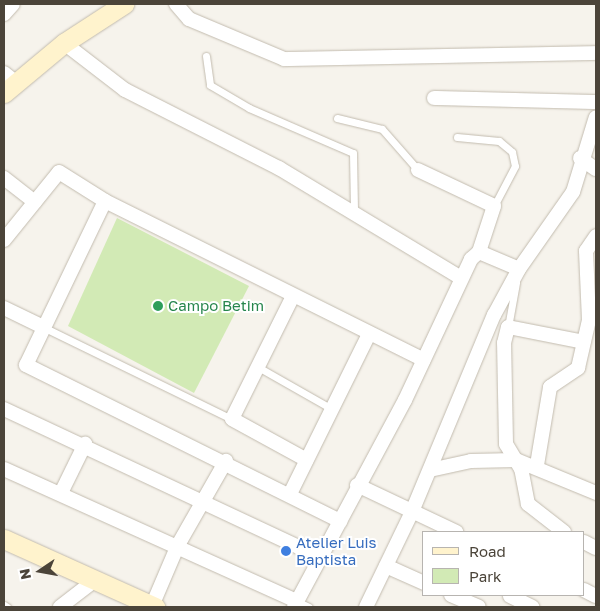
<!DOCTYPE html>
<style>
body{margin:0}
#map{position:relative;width:600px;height:611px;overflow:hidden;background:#f6f3ec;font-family:"Golos Text",sans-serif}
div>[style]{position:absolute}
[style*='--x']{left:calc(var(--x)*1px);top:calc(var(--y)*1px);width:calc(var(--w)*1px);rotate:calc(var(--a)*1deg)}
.green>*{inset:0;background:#d2eab5}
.roads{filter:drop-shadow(0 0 1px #c2bbae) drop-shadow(0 0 1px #c2bbae)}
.lane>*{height:7px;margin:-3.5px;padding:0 3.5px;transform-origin:3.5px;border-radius:3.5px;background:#fff}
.street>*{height:14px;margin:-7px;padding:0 7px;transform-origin:7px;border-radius:7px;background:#fff}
.secondary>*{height:19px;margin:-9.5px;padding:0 9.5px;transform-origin:9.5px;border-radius:9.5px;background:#fff3cd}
.dots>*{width:14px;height:14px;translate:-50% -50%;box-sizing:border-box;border:2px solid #fff;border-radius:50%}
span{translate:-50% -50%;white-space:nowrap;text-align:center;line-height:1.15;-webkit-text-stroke:4px #fff;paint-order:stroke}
.leisure-label{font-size:15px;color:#27864d}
.left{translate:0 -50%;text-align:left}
.shop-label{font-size:15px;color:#366cbe}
.frame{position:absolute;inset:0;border:5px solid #4b4439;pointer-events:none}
.legend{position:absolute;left:422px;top:531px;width:162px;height:65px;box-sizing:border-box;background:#fff;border:1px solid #b7b4b0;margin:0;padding:6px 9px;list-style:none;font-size:15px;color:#4b4439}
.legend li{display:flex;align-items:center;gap:10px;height:25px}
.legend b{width:25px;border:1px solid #b7b4b0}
.north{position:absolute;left:15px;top:546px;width:50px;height:50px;-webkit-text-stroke:4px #fff;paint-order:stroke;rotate:258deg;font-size:14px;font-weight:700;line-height:20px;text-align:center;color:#4b4439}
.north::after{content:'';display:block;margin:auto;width:18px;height:22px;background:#4b4439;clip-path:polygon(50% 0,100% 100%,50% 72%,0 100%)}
</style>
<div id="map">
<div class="green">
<div style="clip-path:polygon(117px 218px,249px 286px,194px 393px,68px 326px)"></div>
</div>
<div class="roads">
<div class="lane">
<div style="--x:206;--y:56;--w:29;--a:82"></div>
<div style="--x:210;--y:85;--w:45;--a:30.5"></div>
<div style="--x:249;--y:108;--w:113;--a:23.4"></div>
<div style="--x:353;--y:153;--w:59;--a:89"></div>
<div style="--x:337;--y:118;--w:46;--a:13.7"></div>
<div style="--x:382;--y:129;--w:55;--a:48.7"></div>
<div style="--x:457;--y:137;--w:42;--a:5.4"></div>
<div style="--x:499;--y:141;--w:17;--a:40"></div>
<div style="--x:512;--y:152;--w:14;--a:78"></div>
<div style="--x:515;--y:166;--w:45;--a:117.7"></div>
<div style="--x:43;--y:327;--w:210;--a:26"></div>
<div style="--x:508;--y:327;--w:45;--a:-79.7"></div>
<div style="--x:258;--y:367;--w:85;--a:29.6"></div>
<div style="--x:296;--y:601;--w:14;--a:25"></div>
<div style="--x:4;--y:605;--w:4;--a:34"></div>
</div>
<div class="street">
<div style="--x:176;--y:4;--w:20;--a:49"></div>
<div style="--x:189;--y:19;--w:103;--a:22.8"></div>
<div style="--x:284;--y:59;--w:312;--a:-1.1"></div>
<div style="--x:4;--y:14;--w:13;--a:-48"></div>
<div style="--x:64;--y:43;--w:77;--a:37.6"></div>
<div style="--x:125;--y:90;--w:173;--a:26.9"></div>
<div style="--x:279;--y:168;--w:213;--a:31.1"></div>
<div style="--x:4;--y:73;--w:14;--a:39"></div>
<div style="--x:434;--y:98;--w:162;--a:1.4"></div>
<div style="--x:580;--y:158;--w:19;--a:35"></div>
<div style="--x:418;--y:170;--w:84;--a:25.3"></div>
<div style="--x:494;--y:206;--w:48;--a:108.1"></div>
<div style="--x:4;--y:178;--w:39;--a:38"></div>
<div style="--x:105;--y:201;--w:182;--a:115.7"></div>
<div style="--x:26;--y:365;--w:351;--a:26.4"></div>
<div style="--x:4;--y:240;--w:87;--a:-51"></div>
<div style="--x:59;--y:172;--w:54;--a:32.2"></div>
<div style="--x:105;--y:201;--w:356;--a:26.5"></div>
<div style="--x:293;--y:296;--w:137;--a:116.4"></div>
<div style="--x:232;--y:419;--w:85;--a:28.7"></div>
<div style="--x:4;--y:308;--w:41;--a:25.9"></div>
<div style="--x:4;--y:409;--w:349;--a:25.1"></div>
<div style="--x:537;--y:465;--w:79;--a:-80.5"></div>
<div style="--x:550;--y:387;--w:34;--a:-34"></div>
<div style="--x:578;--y:368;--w:49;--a:-77.1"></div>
<div style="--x:589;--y:320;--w:69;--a:-92.5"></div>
<div style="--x:586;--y:251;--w:18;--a:-56"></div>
<div style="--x:4;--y:469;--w:320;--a:24.3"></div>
<div style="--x:430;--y:470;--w:42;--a:-12.4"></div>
<div style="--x:471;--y:461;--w:45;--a:-1.3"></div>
<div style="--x:516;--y:460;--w:87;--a:22.4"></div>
<div style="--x:357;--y:485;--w:110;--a:25.4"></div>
<div style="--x:61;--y:493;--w:55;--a:-63.9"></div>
<div style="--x:290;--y:494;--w:178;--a:-63.7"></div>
<div style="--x:564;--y:532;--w:46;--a:-142.1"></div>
<div style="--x:528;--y:504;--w:36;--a:-101"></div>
<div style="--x:521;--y:469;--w:29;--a:-121"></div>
<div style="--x:506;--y:444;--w:101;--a:-91.1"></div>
<div style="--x:504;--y:343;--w:16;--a:-76"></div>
<div style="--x:508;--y:327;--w:77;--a:11.2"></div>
<div style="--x:584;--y:542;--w:13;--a:27"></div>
<div style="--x:386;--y:566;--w:42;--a:24.1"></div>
<div style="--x:584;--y:590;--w:13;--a:27"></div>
<div style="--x:451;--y:595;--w:30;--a:23"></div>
<div style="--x:510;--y:596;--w:25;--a:26"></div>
<div style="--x:152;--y:606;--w:66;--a:-66.9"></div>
<div style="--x:178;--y:545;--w:97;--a:-60.3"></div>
<div style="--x:60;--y:607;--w:44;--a:-37.6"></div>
<div style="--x:294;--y:607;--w:235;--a:-61.8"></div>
<div style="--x:405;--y:400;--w:156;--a:-64.9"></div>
<div style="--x:471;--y:259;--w:11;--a:-41"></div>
<div style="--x:479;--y:252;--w:43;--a:23"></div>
<div style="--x:366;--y:607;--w:103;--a:-64.2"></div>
<div style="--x:411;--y:514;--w:216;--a:-67.4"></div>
<div style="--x:494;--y:315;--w:52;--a:-61.5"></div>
<div style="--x:519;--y:269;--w:94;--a:-55"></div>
<div style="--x:573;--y:192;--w:78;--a:-73"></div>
</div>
<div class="secondary">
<div style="--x:4;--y:93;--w:78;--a:-39.8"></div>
<div style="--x:64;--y:43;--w:72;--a:-33"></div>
<div style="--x:4;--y:539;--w:166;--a:24.2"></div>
</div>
</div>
<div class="dots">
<div style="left:158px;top:306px;background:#2e9e5b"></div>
<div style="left:286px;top:551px;background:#3f7fe0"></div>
</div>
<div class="leisure-label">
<span class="left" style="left:168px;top:306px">Campo Betim</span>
</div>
<div class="shop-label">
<span class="left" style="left:296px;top:551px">Atelier Luis<br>Baptista</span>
</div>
<div class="frame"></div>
<ul class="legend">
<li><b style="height:6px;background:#fff3cd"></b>Road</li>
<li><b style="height:14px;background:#d2eab5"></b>Park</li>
</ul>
<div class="north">N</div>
</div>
